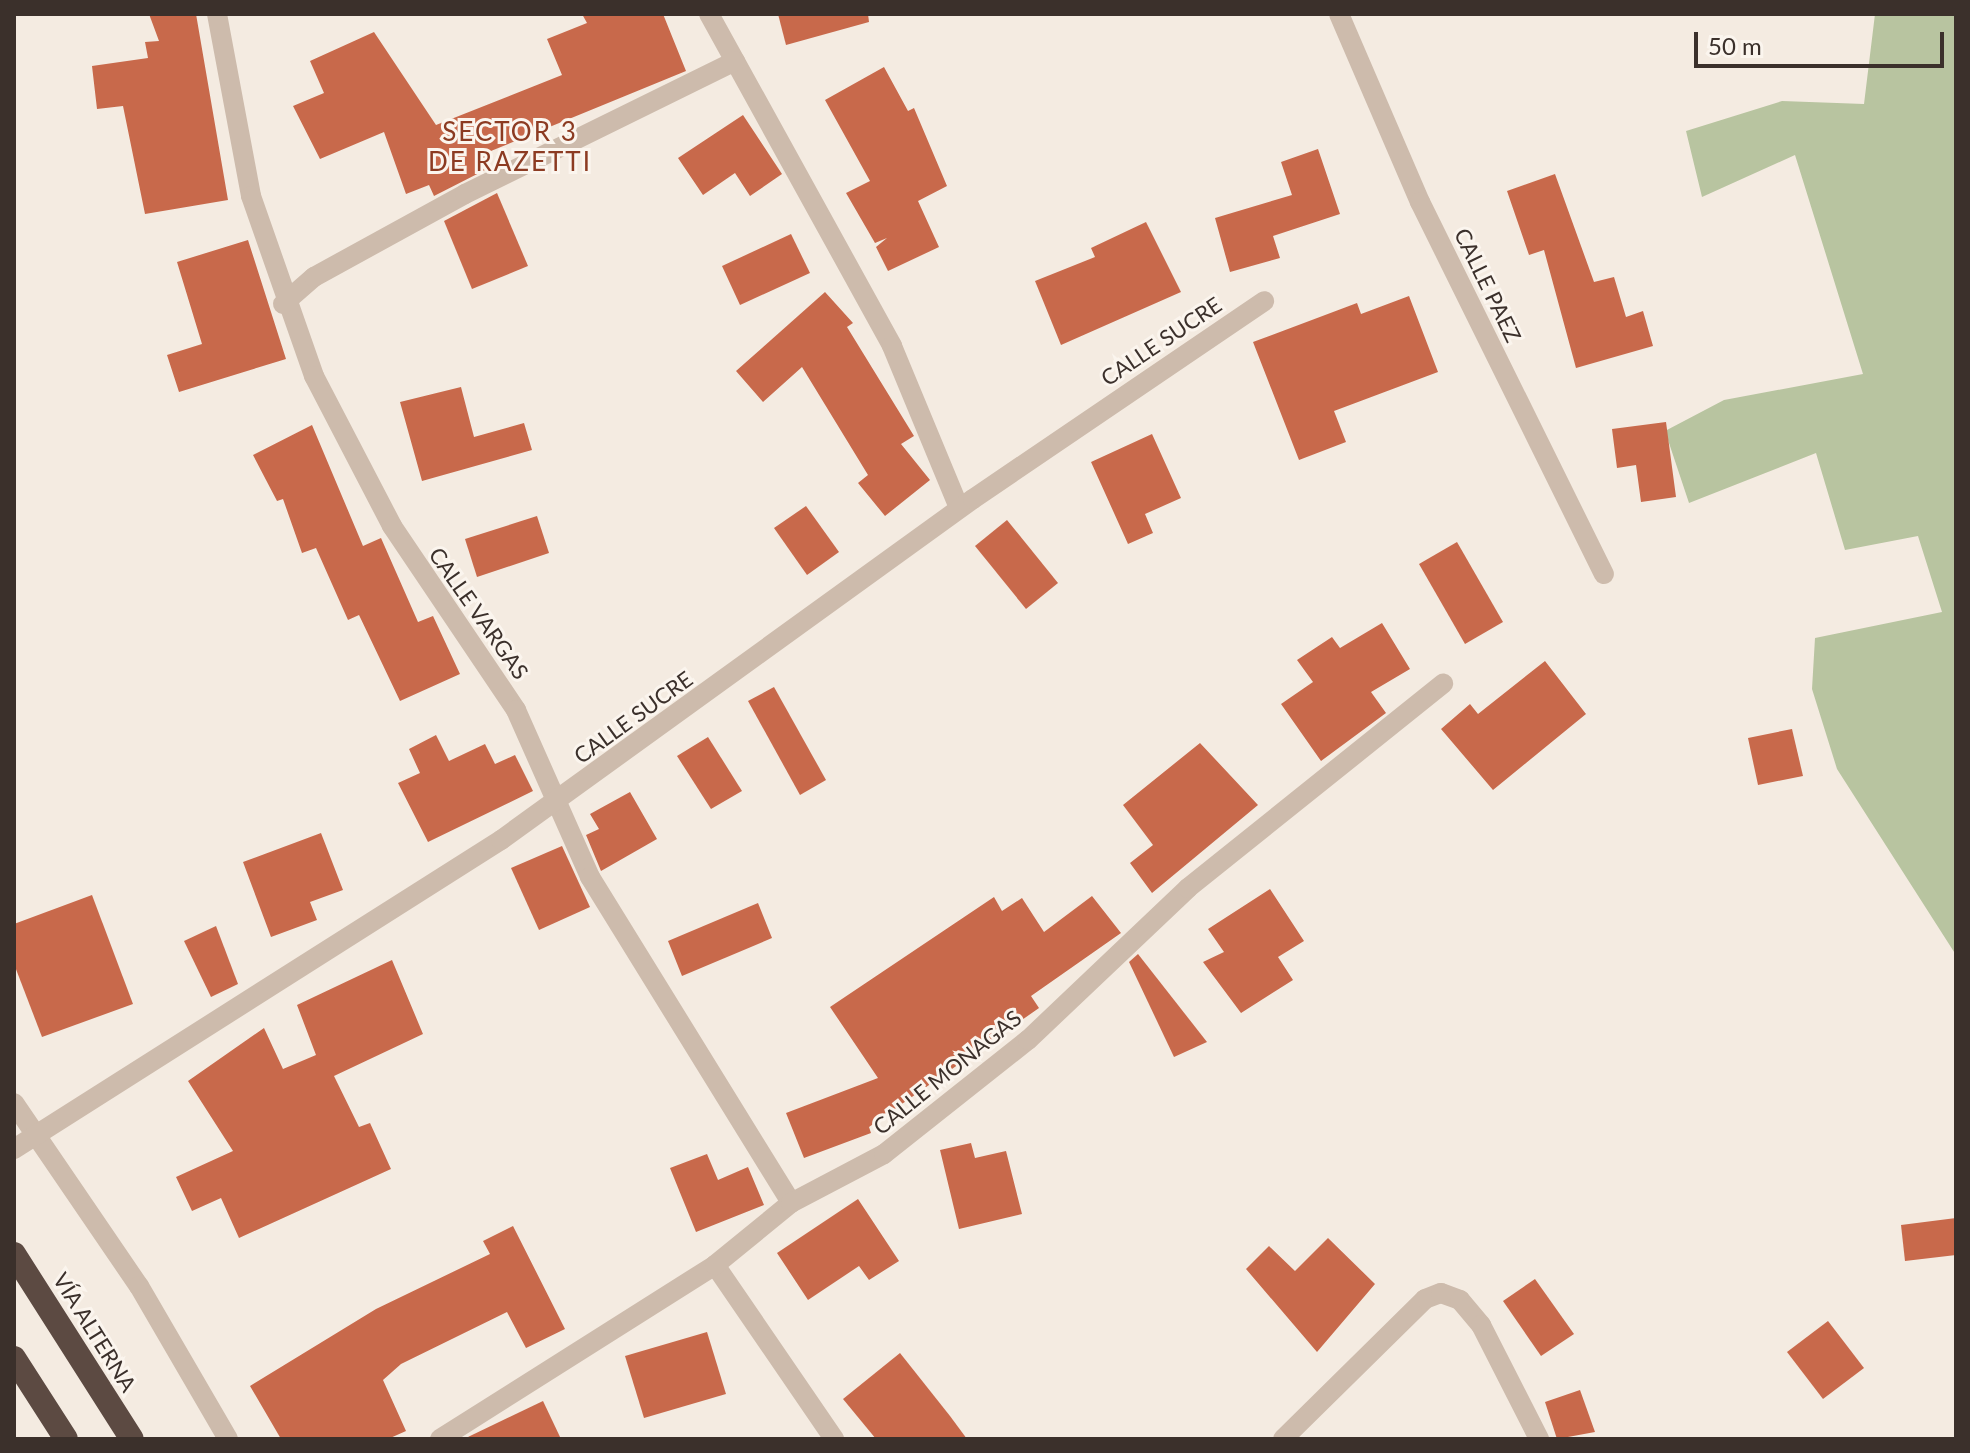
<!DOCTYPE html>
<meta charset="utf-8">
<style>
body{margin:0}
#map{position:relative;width:1970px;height:1453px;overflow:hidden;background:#f4ebe1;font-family:Lato,sans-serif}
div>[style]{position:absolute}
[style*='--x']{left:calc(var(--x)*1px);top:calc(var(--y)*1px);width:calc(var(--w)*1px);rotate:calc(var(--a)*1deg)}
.green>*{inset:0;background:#b8c4a0}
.building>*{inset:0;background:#c8694b}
.minor>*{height:20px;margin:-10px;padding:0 10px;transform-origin:10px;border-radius:10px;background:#cdbbac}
.highway>*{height:24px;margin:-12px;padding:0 12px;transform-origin:12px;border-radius:12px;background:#5c4a42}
span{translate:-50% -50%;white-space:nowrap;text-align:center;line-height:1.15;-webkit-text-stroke:6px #fbf5ee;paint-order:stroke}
.street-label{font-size:22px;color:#3b302b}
.quarter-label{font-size:26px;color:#8c3b22;letter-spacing:2px}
.frame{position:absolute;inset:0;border:16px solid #3b302b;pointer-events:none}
.scale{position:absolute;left:1694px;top:32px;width:250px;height:36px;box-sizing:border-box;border:4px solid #3b302b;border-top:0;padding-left:10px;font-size:24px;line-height:28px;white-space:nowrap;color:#3b302b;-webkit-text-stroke:6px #fbf5ee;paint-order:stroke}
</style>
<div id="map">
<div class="green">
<div style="clip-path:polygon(1875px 14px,1956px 14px,1956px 955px,1837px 769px,1812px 689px,1815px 638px,1942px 612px,1918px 536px,1845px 550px,1816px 453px,1689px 503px,1665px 431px,1724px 400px,1863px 374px,1795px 155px,1702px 197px,1686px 131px,1782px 101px,1864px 104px)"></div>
</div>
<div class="building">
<div style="clip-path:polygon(149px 14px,196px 14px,228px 200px,145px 214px,123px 106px,97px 109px,92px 66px,148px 58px,145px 42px,159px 41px)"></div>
<div style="clip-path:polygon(582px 14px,663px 14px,686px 71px,486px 153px,487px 169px,434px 196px,429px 185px,406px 194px,384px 132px,320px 159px,293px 106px,324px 93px,310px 61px,374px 32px,436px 125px,562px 75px,547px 39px,587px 23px)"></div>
<div style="clip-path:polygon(778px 14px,868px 14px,869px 22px,786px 45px)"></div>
<div style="clip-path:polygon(884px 67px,908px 111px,914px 108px,947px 186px,918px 201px,939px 247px,888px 271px,876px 247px,887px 238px,875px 243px,846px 193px,870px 181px,825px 100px)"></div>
<div style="clip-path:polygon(743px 115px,782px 174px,750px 196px,735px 173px,703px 195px,678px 158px)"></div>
<div style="clip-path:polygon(1318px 149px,1340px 214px,1273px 236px,1280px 258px,1230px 272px,1215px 218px,1292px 195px,1281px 162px)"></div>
<div style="clip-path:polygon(1555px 174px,1594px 282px,1614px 277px,1626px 317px,1643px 311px,1653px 346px,1576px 368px,1544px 250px,1529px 255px,1507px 191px)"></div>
<div style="clip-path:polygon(497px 193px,528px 266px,472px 289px,444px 221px)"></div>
<div style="clip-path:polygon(1146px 222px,1181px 292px,1061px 345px,1035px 281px,1095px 257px,1091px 248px)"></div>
<div style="clip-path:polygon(791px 234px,810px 273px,740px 305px,722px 266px)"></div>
<div style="clip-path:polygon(248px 240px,286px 359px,179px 392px,167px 355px,202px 344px,177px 262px)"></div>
<div style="clip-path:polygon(825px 292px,853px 323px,847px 327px,914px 436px,901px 444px,930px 480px,885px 516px,858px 483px,868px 475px,802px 367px,763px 402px,736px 371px)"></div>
<div style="clip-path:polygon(1409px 296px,1438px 372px,1334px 411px,1346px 442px,1299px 460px,1253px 342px,1357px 303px,1361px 314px)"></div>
<div style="clip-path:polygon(461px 387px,474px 437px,524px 423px,532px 450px,422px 481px,400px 402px)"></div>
<div style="clip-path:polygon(1666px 422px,1676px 497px,1641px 502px,1636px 465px,1617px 468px,1612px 429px)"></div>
<div style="clip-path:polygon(312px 425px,363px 546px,381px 538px,418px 622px,433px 616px,460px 674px,400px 701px,359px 615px,348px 620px,316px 548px,302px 553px,283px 499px,277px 501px,253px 455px)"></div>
<div style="clip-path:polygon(1152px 434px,1181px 498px,1145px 514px,1153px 533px,1128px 544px,1091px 462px)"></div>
<div style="clip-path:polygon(806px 506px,839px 552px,807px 575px,774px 528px)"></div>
<div style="clip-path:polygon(537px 516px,549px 553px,477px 577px,465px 539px)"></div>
<div style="clip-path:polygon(1007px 520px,1058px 583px,1026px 609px,975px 546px)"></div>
<div style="clip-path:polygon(1457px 542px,1503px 622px,1465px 644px,1419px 564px)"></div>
<div style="clip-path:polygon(1382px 623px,1410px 669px,1371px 692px,1386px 713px,1321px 761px,1281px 704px,1313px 682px,1297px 660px,1332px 637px,1340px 648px)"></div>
<div style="clip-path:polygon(1545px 661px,1586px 714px,1493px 790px,1441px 729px,1470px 704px,1478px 714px)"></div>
<div style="clip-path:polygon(774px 687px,826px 780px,800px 795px,748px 701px)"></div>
<div style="clip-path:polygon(1792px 729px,1803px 776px,1758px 785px,1748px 738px)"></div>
<div style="clip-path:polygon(436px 735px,449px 761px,485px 744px,495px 764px,515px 755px,533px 791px,428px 842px,398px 783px,420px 773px,409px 749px)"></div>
<div style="clip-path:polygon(708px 737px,742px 791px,711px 809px,677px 756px)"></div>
<div style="clip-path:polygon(1200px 743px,1258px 805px,1152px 893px,1130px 863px,1153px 845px,1123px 805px)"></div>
<div style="clip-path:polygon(630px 792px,657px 839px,601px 871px,586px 835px,599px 829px,590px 814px)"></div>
<div style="clip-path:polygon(321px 833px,343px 890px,310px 902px,317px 920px,271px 937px,243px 862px)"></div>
<div style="clip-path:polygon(562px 846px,590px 907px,539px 930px,511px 868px)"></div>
<div style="clip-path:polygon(1270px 889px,1304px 941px,1278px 957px,1293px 980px,1241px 1013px,1203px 962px,1224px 952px,1208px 929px)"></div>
<div style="clip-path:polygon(92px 895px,133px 1004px,42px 1037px,14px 964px,14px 924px)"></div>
<div style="clip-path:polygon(1092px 896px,1121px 933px,1031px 996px,1039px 1008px,869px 1127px,871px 1133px,804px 1158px,786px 1113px,878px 1078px,830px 1007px,994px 897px,1002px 911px,1022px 898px,1044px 932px)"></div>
<div style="clip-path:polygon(758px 903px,772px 938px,682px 976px,668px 941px)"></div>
<div style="clip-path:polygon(216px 926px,238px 984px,211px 997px,184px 941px)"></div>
<div style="clip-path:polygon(1138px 954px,1207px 1042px,1174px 1057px,1129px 962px)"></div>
<div style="clip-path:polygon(392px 960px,423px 1034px,334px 1076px,359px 1127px,370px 1123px,391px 1169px,239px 1238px,221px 1198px,192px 1211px,176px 1177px,233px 1151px,188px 1081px,264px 1028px,283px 1069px,316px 1055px,297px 1005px)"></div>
<div style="clip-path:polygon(971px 1143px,975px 1158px,1006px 1151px,1022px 1214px,959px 1229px,940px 1150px)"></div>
<div style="clip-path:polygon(707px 1154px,718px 1180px,748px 1167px,764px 1205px,696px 1232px,670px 1168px)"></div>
<div style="clip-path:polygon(858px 1199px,899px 1261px,869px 1280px,859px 1266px,808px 1300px,777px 1253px)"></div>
<div style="clip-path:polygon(1956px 1218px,1956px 1255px,1905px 1261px,1901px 1225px)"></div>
<div style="clip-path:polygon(513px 1226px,565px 1329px,526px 1348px,507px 1312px,401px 1364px,383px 1380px,406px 1431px,388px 1439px,281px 1439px,250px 1386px,376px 1309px,490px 1254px,483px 1241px)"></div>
<div style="clip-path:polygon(1328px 1238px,1375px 1284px,1317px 1352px,1246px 1269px,1269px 1246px,1295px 1271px)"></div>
<div style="clip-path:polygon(1535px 1279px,1574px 1334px,1541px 1356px,1503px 1301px)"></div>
<div style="clip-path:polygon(1828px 1321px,1864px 1368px,1823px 1399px,1787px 1352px)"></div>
<div style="clip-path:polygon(707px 1332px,726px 1394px,644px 1418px,625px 1356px)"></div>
<div style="clip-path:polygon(900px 1353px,950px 1416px,967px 1439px,876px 1439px,843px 1399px)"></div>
<div style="clip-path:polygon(1580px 1390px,1595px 1432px,1557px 1439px,1545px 1402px)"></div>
<div style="clip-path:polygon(543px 1401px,561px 1439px,464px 1439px,470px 1436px)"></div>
</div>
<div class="minor">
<div style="--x:217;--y:14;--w:185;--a:79.4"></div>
<div style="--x:251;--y:196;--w:191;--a:70.7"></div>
<div style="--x:314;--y:376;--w:169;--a:62.5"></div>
<div style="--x:392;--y:526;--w:222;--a:56"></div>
<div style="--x:516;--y:710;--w:183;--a:66.1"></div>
<div style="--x:590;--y:877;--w:383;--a:58.3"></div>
<div style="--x:709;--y:14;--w:379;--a:61.1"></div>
<div style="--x:892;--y:346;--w:175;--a:67.5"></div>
<div style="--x:1339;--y:14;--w:205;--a:66.7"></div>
<div style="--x:1420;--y:202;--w:415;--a:63.7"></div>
<div style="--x:283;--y:304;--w:41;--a:-41.1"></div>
<div style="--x:314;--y:277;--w:172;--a:-28.8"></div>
<div style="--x:465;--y:194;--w:301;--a:-26.2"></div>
<div style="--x:14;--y:1103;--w:222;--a:55.7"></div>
<div style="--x:139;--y:1286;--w:177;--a:59.8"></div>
<div style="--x:14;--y:1149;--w:577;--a:-32.4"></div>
<div style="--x:501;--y:840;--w:582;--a:-35.85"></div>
<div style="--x:973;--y:499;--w:352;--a:-34.2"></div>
<div style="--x:715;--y:1265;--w:211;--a:55.6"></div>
<div style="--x:440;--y:1439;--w:325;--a:-32.3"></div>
<div style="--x:715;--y:1265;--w:98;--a:-39.2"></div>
<div style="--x:791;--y:1203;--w:105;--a:-27.8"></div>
<div style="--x:884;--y:1154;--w:184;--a:-38.4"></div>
<div style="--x:1028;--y:1040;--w:221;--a:-43.5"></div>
<div style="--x:1188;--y:888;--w:327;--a:-38.7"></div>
<div style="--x:1283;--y:1439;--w:199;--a:-44.6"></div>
<div style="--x:1425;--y:1299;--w:17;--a:-21"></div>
<div style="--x:1441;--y:1293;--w:20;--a:20"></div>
<div style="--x:1460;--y:1300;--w:33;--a:50"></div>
<div style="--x:1481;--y:1325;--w:128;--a:63"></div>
</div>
<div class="highway">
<div style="--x:14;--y:1254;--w:219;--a:57.5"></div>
<div style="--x:14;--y:1358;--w:96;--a:57.3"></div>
</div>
<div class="street-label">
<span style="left:1488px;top:285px;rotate:64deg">CALLE PAEZ</span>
<span style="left:1161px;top:341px;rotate:-34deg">CALLE SUCRE</span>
<span style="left:479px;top:613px;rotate:55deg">CALLE VARGAS</span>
<span style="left:633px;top:717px;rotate:-36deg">CALLE SUCRE</span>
<span style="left:947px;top:1072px;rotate:-39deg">CALLE MONAGAS</span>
<span style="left:95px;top:1332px;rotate:58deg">VÍA ALTERNA</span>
</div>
<div class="quarter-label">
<span style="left:510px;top:147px">SECTOR 3<br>DE RAZETTI</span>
</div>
<div class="frame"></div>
<div class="scale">50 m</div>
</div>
